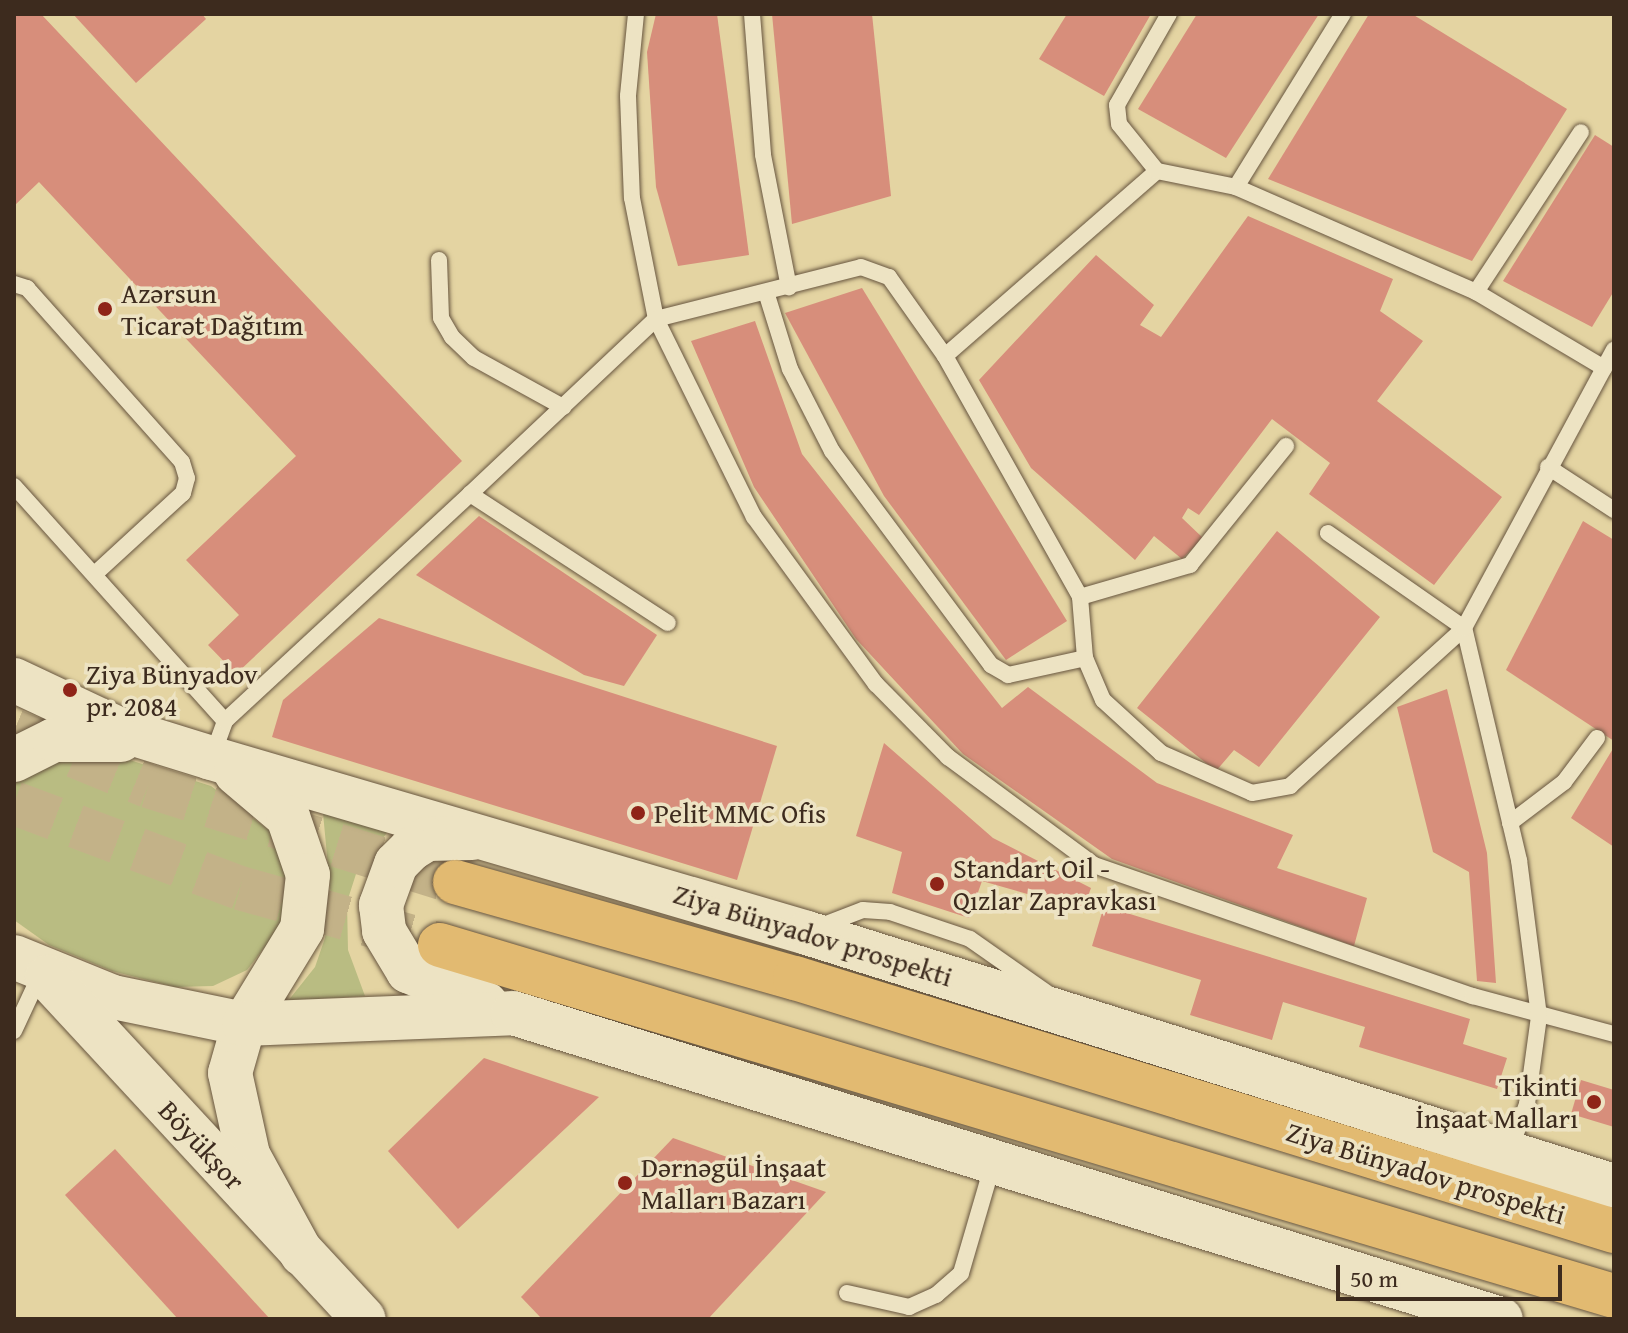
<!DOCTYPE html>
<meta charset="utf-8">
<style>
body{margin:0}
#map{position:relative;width:1628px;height:1333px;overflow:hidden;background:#e4d4a2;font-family:"Gentium Book Plus",serif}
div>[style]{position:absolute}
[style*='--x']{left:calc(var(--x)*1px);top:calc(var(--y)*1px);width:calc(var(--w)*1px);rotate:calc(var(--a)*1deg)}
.green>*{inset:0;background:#b9bc82}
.building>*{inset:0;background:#d78e7b}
.primary-tunnel>*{height:44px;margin-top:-22px;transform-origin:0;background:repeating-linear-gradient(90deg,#c3b288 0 44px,transparent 0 66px)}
.roads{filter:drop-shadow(0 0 2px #67553f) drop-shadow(0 0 2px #67553f)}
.lane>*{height:16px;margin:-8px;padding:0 8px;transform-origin:8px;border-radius:8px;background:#ede3c3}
.secondary>*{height:44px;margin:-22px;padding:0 22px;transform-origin:22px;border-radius:22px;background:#ede3c3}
.primary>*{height:44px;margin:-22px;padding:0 22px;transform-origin:22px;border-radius:22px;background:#e2ba71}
.dots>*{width:22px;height:22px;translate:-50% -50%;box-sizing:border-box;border:4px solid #ede3c3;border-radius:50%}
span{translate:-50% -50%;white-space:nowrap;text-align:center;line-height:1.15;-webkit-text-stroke:7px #ede3c3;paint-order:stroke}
.poi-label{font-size:28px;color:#3d2b1e}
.left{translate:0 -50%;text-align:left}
.right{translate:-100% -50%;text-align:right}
.street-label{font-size:28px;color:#3d2b1e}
.frame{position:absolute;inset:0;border:16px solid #3d2b1e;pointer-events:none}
.scale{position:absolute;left:1336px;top:1265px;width:226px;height:36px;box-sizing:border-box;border:4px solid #3d2b1e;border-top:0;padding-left:10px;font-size:24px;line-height:28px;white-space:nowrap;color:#3d2b1e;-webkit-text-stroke:6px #ede3c3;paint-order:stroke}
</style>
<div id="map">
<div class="green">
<div style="clip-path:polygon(111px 754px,211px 786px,278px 837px,290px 863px,285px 921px,247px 970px,213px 986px,175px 987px,112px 971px,49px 945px,14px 920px,14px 781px,37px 763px)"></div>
<div style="clip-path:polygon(323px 813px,389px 830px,356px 874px,347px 902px,348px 950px,365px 996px,288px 1001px,315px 967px,325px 938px,331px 898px)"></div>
</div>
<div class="building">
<div style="clip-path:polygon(14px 14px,41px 14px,462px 461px,236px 674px,208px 645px,239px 615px,186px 560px,296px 456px,39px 182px,14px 206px)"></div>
<div style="clip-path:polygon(73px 14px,202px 14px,206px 19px,136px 83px)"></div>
<div style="clip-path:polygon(656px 14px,717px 14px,749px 255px,678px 266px,656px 187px,647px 52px)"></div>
<div style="clip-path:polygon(772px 14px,872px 14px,891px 196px,792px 224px)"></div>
<div style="clip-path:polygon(1067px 14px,1151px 14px,1104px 96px,1039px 59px)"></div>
<div style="clip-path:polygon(1197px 14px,1319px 14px,1226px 158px,1138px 109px)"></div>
<div style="clip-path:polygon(1369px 14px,1412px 14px,1567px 109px,1472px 261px,1268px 179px)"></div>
<div style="clip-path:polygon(1595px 135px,1614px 147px,1614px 291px,1592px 327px,1503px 281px)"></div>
<div style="clip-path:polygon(1248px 216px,1393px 279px,1380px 311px,1423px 341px,1377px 401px,1502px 497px,1434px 585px,1309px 494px,1330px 463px,1272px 419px,1199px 515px,1188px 508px,1182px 518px,1203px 538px,1182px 559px,1154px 536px,1135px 560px,1031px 468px,979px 380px,1096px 255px,1154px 305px,1140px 325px,1161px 337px)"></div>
<div style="clip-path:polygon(862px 288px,1067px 621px,1006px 660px,884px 496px,785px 313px)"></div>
<div style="clip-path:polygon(755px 321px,802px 454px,1002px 708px,1028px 687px,1157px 783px,1293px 835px,1277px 868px,1367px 898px,1354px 946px,1112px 859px,963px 754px,856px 639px,754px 487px,691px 341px)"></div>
<div style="clip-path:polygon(479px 516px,657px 635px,624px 686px,584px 675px,416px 575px)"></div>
<div style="clip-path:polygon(1583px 521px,1614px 540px,1614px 741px,1506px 670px)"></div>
<div style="clip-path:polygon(1277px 531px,1380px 617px,1259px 767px,1234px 750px,1216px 771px,1137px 708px)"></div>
<div style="clip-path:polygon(379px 618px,777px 746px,737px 880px,272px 737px,283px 700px)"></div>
<div style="clip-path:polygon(1447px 689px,1487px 853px,1496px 983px,1477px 981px,1469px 872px,1433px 852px,1397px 707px)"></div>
<div style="clip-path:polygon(884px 743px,993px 838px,1091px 888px,1083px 910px,982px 881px,969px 918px,892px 893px,902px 852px,856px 836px)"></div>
<div style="clip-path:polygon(1614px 747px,1614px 847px,1571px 818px)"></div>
<div style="clip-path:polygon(1104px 906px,1470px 1019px,1463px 1044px,1507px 1058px,1497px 1089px,1359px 1047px,1365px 1027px,1283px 1002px,1272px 1040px,1190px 1015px,1201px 980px,1092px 946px)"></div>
<div style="clip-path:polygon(484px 1058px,599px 1097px,458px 1229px,388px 1151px)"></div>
<div style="clip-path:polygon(1581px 1080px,1614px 1090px,1614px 1127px,1571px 1114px)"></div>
<div style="clip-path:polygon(673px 1138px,826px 1192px,708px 1319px,542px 1319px,521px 1297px)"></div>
<div style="clip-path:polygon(115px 1149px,270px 1319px,178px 1319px,65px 1195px)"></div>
</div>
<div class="primary-tunnel">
<div style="--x:14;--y:731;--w:145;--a:22.3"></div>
<div style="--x:148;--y:786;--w:322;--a:17.4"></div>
<div style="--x:14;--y:803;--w:241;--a:20.6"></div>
<div style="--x:240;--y:888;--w:208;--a:15.9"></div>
</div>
<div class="roads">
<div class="lane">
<div style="--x:636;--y:14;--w:82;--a:95.6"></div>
<div style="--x:628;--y:96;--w:102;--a:87.8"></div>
<div style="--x:632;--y:198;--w:123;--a:78.8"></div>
<div style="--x:656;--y:319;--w:221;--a:63.7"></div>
<div style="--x:754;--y:517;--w:207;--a:53.9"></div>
<div style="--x:876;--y:684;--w:103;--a:45.4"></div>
<div style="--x:948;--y:757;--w:182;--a:36.5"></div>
<div style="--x:1094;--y:865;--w:401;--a:19.1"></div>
<div style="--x:1473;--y:996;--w:146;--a:15.1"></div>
<div style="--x:752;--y:14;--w:141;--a:85.5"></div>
<div style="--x:763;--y:155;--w:135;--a:78.9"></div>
<div style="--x:1157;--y:171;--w:60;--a:-129"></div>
<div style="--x:1119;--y:124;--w:19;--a:-96"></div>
<div style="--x:1117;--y:105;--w:105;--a:-60.3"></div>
<div style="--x:1236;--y:187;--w:203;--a:-58.3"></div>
<div style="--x:439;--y:260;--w:58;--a:88"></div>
<div style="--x:441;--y:318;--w:22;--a:60"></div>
<div style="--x:452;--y:337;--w:30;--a:44"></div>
<div style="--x:474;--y:358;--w:102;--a:28.8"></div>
<div style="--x:14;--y:284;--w:14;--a:17"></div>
<div style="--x:27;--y:288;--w:233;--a:48.3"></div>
<div style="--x:182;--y:462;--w:17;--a:73"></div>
<div style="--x:187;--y:478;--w:16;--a:105"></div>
<div style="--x:183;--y:493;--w:120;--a:137.4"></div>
<div style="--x:766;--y:292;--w:81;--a:72.7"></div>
<div style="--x:790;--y:369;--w:92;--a:62.9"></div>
<div style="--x:832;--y:451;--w:267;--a:53.4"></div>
<div style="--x:991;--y:665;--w:20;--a:30"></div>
<div style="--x:1008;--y:675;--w:79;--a:-12.4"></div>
<div style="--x:1476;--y:292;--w:191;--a:-56.7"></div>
<div style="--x:945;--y:356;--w:281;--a:-41.1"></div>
<div style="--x:1157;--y:171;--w:81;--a:11.4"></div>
<div style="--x:1236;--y:187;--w:262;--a:23.6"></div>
<div style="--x:1476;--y:292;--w:149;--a:30.7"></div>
<div style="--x:1548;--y:467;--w:79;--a:33.1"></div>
<div style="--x:14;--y:486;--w:316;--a:48.1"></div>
<div style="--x:470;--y:494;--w:255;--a:-43.3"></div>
<div style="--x:656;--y:319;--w:211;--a:-14.2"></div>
<div style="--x:861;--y:267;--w:30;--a:20"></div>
<div style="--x:889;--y:277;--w:97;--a:54.7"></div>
<div style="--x:945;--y:356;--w:276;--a:60.7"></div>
<div style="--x:1080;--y:597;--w:61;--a:85.3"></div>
<div style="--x:1085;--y:658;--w:46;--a:66.8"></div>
<div style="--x:1103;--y:700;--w:79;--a:42.4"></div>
<div style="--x:1161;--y:753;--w:99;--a:23.7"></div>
<div style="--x:1252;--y:793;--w:39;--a:-10"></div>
<div style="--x:1290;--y:786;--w:235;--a:-42.2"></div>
<div style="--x:1464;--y:628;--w:166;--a:-145.1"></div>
<div style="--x:1080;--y:597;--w:115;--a:-16.2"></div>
<div style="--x:1190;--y:565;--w:153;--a:-51.1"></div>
<div style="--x:212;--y:757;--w:38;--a:-70"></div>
<div style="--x:225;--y:721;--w:334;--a:-42.8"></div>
<div style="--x:470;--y:494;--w:236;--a:33.1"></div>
<div style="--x:1510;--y:823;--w:68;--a:-37.2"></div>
<div style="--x:1564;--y:782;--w:55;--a:-53.1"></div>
<div style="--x:816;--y:928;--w:50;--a:-21"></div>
<div style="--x:863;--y:910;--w:27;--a:4"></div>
<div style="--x:890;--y:912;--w:84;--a:18.6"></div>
<div style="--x:970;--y:939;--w:94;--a:35"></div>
<div style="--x:14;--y:1031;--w:62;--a:-65.1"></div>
<div style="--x:1509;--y:1152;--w:51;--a:-69.4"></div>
<div style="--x:1527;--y:1104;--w:89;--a:-82.2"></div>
<div style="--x:1539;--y:1016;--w:157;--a:-97.3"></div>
<div style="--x:1519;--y:860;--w:238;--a:-103.3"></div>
<div style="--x:1464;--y:628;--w:316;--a:-61.7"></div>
<div style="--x:847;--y:1293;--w:64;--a:12.7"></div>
<div style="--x:909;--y:1307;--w:30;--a:-24"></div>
<div style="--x:936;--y:1295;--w:33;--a:-41"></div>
<div style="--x:961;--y:1273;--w:110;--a:-73.7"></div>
</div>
<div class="secondary">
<div style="--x:14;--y:680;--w:115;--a:25.2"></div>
<div style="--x:118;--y:729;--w:97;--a:17.3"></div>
<div style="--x:211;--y:758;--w:621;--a:16.36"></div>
<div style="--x:807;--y:933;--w:846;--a:17.41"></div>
<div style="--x:14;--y:760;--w:45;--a:-26.6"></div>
<div style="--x:54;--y:740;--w:67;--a:0"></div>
<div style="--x:236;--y:773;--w:68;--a:40.2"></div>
<div style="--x:288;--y:817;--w:61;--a:71"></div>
<div style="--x:308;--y:875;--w:54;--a:96.3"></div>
<div style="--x:302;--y:929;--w:111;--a:121.4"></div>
<div style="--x:244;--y:1024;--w:51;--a:105.9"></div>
<div style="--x:230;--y:1073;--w:84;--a:77.6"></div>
<div style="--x:248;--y:1155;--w:113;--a:61.4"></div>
<div style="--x:472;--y:838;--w:45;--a:178.7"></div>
<div style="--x:427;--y:839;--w:19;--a:148"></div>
<div style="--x:411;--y:849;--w:21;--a:135"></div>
<div style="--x:396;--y:864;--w:44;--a:110.1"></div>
<div style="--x:381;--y:905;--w:26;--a:83"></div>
<div style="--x:384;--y:931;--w:47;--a:59"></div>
<div style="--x:408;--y:971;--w:85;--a:22.9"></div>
<div style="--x:14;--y:957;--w:107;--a:22"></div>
<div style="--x:113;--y:997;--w:134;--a:11.6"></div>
<div style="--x:244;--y:1024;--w:269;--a:-2.3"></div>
<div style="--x:513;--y:1013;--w:1034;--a:17.21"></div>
<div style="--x:47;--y:977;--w:466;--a:47.2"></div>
</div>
<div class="primary">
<div style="--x:455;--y:882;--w:353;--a:15.8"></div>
<div style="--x:795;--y:978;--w:857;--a:17.17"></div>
<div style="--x:440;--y:945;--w:1225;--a:16.65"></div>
</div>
</div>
<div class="dots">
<div style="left:105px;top:309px;background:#8f2418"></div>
<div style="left:70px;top:690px;background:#8f2418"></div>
<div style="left:638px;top:813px;background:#8f2418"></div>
<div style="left:937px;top:884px;background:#8f2418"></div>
<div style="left:1594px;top:1102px;background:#8f2418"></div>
<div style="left:625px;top:1183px;background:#8f2418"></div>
</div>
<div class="poi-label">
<span class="left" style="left:121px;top:309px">Azərsun<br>Ticarət Dağıtım</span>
<span class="left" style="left:86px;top:690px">Ziya Bünyadov<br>pr. 2084</span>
<span class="left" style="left:654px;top:813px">Pelit MMC Ofis</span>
<span class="left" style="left:953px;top:884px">Standart Oil -<br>Qızlar Zapravkası</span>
<span class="right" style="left:1578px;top:1102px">Tikinti<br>İnşaat Malları</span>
<span class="left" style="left:641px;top:1183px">Dərnəgül İnşaat<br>Malları Bazarı</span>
</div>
<div class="street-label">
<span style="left:813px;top:935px;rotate:17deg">Ziya Bünyadov prospekti</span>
<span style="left:202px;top:1145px;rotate:47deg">Böyükşor</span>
<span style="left:1426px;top:1173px;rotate:17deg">Ziya Bünyadov prospekti</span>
</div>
<div class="frame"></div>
<div class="scale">50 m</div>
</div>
